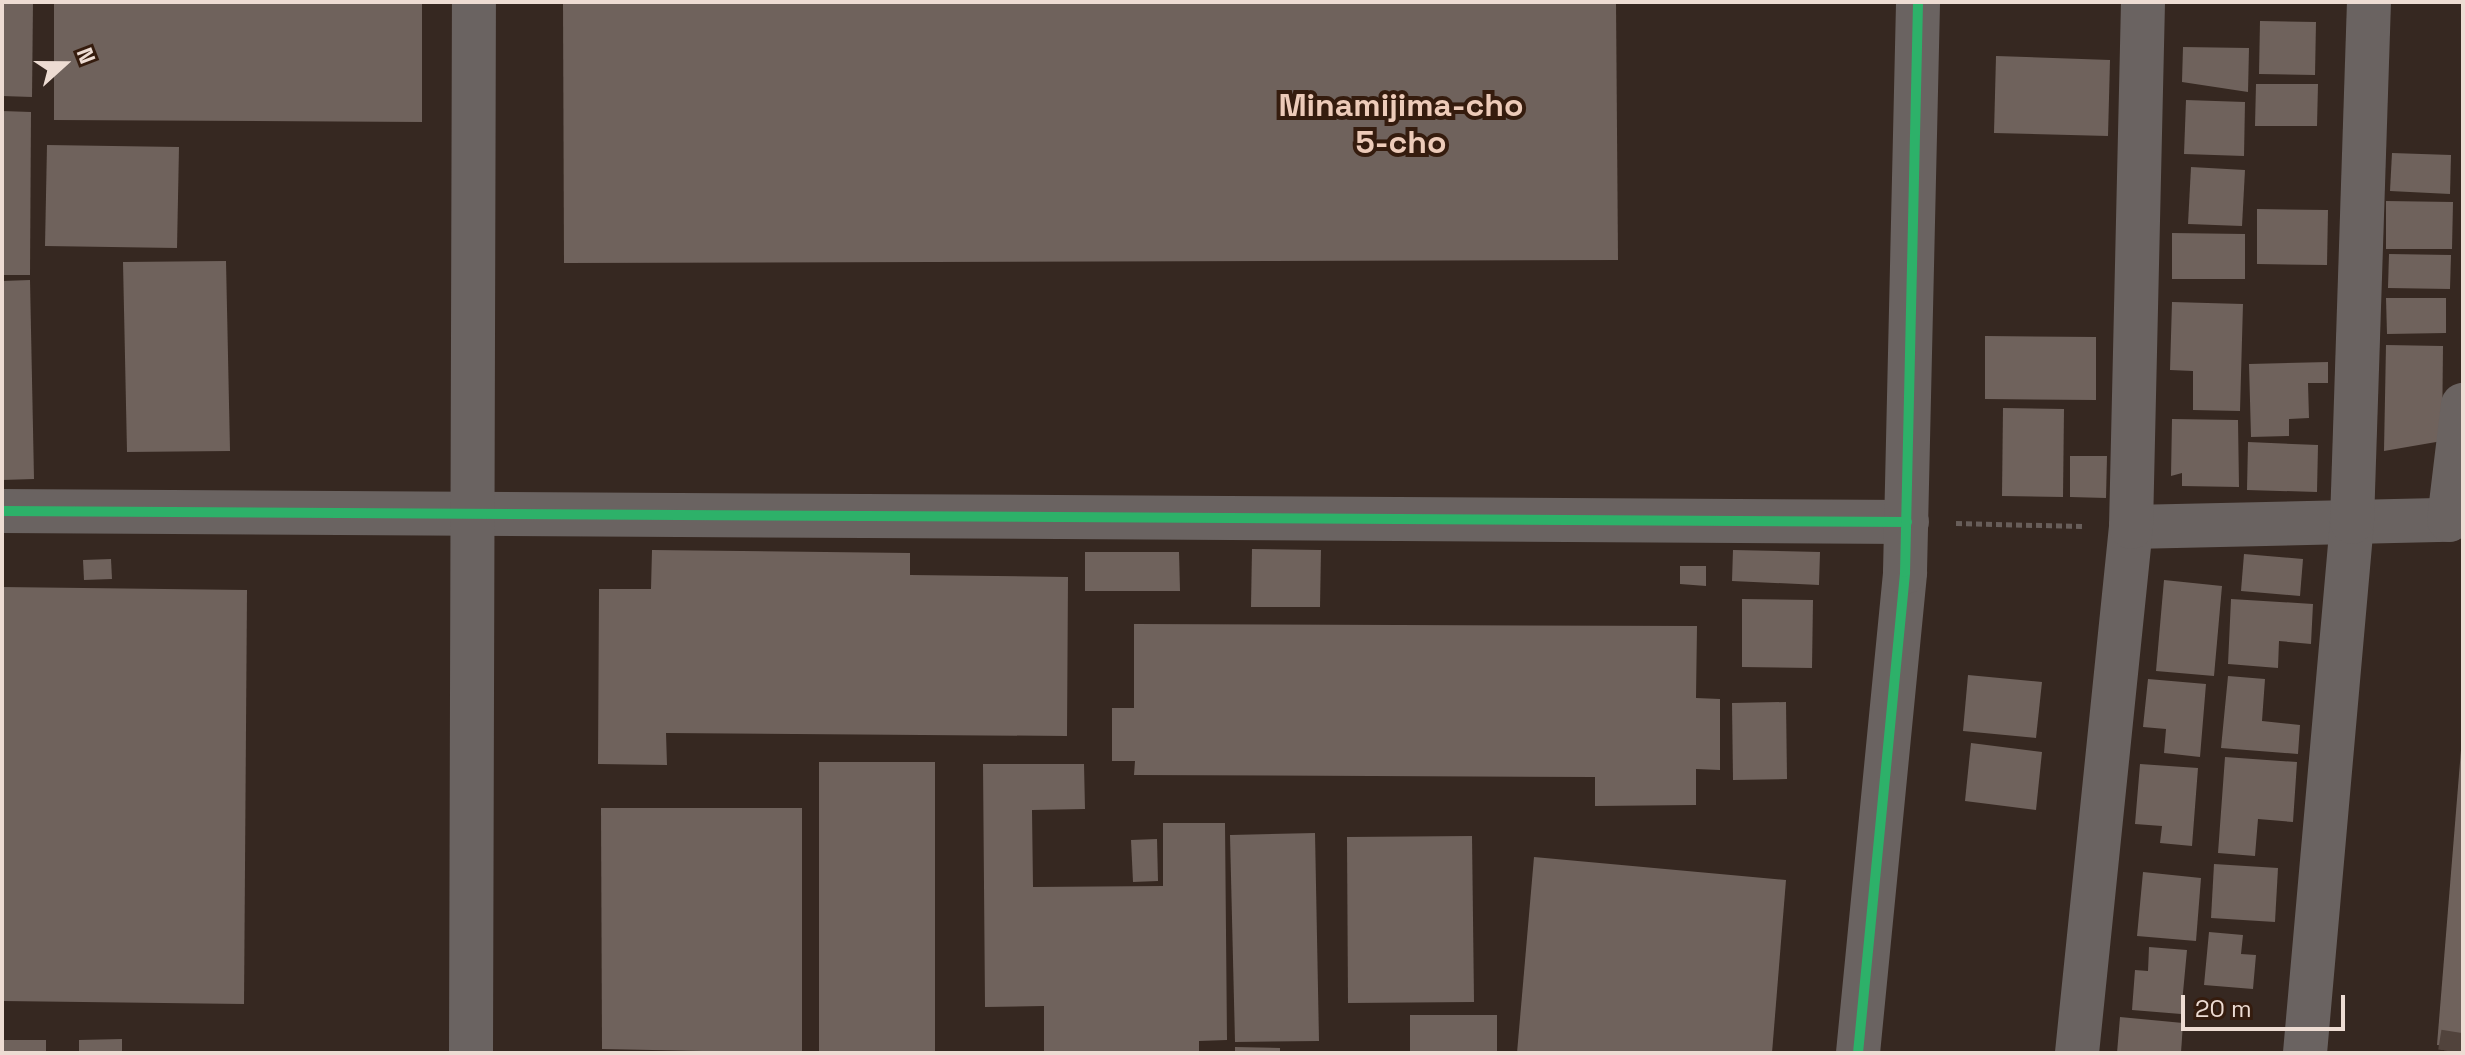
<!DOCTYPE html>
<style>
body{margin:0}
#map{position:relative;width:2465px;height:1055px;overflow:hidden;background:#362821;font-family:"Space Grotesk",sans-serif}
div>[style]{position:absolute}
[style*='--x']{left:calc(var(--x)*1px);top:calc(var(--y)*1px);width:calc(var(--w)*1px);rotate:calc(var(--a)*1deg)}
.building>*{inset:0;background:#6f625c}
.highway-tunnel>*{height:44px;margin-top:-22px;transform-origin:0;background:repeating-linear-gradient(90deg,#51433c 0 44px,transparent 0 66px)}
.path>*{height:5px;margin-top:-2.5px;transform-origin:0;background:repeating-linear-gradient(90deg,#685e5a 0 6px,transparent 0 10px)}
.minor>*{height:44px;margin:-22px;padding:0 22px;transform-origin:22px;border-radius:22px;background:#6a6361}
.cycleway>*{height:10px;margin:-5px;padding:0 5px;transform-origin:5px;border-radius:5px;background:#2db169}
span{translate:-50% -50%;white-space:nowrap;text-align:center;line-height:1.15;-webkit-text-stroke:8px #351c0e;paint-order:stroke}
.neighbourhood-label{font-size:32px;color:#edcbb9;font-weight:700}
.frame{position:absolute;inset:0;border:4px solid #eddcd3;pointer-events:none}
.north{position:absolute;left:24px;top:24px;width:80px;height:80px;-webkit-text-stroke:6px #351c0e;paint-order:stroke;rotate:69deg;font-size:22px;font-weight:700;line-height:32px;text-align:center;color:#eddcd3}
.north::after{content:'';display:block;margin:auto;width:28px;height:36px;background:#eddcd3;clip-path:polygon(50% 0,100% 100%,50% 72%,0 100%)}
.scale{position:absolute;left:2181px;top:995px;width:164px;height:36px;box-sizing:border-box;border:4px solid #eddcd3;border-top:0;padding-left:10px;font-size:24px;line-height:28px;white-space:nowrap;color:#eddcd3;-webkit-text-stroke:6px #351c0e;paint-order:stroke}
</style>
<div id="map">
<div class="building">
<div style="clip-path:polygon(2px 2px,33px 2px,32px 97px,2px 96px)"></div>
<div style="clip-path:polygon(54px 2px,422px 2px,422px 122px,54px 120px)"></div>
<div style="clip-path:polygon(563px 2px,1616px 2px,1618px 260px,564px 263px)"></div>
<div style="clip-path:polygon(2260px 21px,2316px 22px,2315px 75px,2259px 74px)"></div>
<div style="clip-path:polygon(2183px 47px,2249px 48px,2248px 92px,2182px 82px)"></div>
<div style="clip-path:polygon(1996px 56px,2110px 60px,2108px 136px,1994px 133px)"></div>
<div style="clip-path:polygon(2256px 84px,2318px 84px,2317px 126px,2255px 126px)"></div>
<div style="clip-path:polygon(2186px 100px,2245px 102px,2244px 156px,2184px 154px)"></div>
<div style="clip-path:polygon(2px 111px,31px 112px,30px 275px,2px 275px)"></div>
<div style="clip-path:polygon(47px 145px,179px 147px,177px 248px,45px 246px)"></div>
<div style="clip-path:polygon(2392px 153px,2451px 155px,2450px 194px,2390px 191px)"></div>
<div style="clip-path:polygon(2191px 167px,2245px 170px,2242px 226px,2188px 224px)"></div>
<div style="clip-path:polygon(2386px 201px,2453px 202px,2452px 249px,2386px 249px)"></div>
<div style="clip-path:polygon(2257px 209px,2328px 210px,2327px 265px,2257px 264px)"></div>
<div style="clip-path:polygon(2172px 233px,2245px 234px,2245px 279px,2172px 279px)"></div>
<div style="clip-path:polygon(2389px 254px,2451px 255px,2450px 289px,2388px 288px)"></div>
<div style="clip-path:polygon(226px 261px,230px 451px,127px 452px,123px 262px)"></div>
<div style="clip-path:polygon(30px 280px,34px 479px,2px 480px,2px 281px)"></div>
<div style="clip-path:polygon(2386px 298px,2446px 298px,2446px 333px,2387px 334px)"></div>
<div style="clip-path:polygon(2172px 302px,2243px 304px,2240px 411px,2193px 410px,2193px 371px,2170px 370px)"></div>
<div style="clip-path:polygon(1985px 336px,2096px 337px,2096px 400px,1985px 399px)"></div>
<div style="clip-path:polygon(2386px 345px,2443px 346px,2442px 441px,2384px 451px)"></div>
<div style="clip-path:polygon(2328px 362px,2328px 383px,2308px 383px,2309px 418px,2289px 419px,2289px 436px,2251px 437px,2249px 364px)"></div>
<div style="clip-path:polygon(2003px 408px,2064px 409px,2063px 497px,2002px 496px)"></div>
<div style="clip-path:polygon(2172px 419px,2238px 420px,2239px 487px,2182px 486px,2182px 473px,2171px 476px)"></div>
<div style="clip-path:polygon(2248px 442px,2318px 445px,2317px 492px,2247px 490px)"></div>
<div style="clip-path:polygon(2070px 456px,2107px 456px,2106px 498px,2070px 497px)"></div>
<div style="clip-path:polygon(1252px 549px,1321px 550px,1320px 607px,1251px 607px)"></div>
<div style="clip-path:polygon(652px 550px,910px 553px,910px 575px,1068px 577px,1067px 736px,666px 733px,667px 765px,598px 764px,599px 589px,651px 589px)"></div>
<div style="clip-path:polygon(1733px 550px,1820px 552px,1819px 585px,1732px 581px)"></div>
<div style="clip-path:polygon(1085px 552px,1179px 552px,1180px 591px,1085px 591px)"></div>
<div style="clip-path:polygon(2244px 554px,2303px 559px,2300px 596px,2241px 591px)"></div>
<div style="clip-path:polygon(111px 559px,112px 579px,84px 580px,83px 560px)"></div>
<div style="clip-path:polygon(1680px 566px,1706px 566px,1706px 586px,1680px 584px)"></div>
<div style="clip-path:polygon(2164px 580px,2222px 586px,2214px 676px,2156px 671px)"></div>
<div style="clip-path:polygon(2px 587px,247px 590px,244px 1004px,2px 1001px)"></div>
<div style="clip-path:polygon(1742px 599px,1813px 600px,1812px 668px,1742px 667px)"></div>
<div style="clip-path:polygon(2231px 599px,2313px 604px,2311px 644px,2279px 641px,2278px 668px,2228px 664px)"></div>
<div style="clip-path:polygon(1134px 624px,1697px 626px,1696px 698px,1720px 699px,1720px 770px,1696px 769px,1696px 805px,1595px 806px,1595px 777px,1134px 775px,1135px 761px,1112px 761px,1112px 708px,1134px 708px)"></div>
<div style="clip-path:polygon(1968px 675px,2042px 682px,2036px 738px,1963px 731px)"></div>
<div style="clip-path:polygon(2228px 676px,2265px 679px,2262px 721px,2300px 725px,2298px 754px,2221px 748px)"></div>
<div style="clip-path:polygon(2148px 679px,2206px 684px,2200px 757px,2164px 753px,2166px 729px,2143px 727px)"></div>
<div style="clip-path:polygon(1786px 702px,1787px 779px,1733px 780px,1732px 703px)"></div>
<div style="clip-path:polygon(1971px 743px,2042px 752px,2036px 810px,1965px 801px)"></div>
<div style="clip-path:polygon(2461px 750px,2463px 750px,2463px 1047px,2437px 1045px)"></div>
<div style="clip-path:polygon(2225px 757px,2297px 762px,2293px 822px,2258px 819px,2255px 856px,2218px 853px)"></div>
<div style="clip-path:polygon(819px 762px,935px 762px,935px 1053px,819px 1053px)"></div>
<div style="clip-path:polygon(983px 764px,1084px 764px,1085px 809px,1032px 810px,1033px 887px,1163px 886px,1163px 823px,1225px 823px,1227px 1040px,1199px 1041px,1199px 1053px,1044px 1053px,1044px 1006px,985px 1007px)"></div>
<div style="clip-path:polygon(2140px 764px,2198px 768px,2192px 846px,2160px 843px,2162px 826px,2135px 824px)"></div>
<div style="clip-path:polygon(601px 808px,802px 808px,802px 1053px,602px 1049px)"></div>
<div style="clip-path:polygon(1315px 833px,1319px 1041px,1235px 1042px,1230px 835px)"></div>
<div style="clip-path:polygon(1472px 836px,1474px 1002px,1348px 1003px,1347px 837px)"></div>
<div style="clip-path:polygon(1157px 839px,1158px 881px,1133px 882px,1131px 840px)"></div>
<div style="clip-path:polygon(1534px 857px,1786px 880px,1772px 1053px,1517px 1053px)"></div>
<div style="clip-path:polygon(2214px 864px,2278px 868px,2275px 922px,2211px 918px)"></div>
<div style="clip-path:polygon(2143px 872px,2201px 878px,2196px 941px,2137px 936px)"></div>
<div style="clip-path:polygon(2209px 932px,2243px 935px,2241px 954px,2256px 955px,2253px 989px,2204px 985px)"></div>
<div style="clip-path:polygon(2149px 947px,2187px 950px,2181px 1014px,2132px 1010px,2135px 970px,2148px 971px)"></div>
<div style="clip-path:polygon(1410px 1015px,1497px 1015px,1497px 1053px,1410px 1053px)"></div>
<div style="clip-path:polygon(2120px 1017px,2183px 1023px,2181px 1053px,2117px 1053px)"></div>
<div style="clip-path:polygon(122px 1039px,122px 1053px,79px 1053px,79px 1040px)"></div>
<div style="clip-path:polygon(2px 1040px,46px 1040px,46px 1053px,2px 1053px)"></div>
<div style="clip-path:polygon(1235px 1047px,1280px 1048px,1280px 1053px,1235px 1053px)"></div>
</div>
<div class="highway-tunnel">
<div style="--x:2460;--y:1053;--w:20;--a:-81"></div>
</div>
<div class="path">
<div style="--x:1956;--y:523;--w:126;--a:1.4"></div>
</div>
<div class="minor">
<div style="--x:2;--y:511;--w:1905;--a:0.33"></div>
<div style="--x:2131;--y:527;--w:318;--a:-1.3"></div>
<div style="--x:2449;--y:520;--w:116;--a:-83.1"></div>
<div style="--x:471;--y:1053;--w:1051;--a:-89.84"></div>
<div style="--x:1858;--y:1053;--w:483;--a:-84.4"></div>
<div style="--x:1905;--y:572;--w:570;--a:-88.69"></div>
<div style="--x:2077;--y:1053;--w:529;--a:-84.14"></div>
<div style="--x:2131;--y:527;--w:525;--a:-88.69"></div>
<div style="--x:2305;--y:1053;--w:533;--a:-84.94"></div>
<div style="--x:2352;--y:522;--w:520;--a:-88.13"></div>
</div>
<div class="cycleway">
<div style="--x:2;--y:511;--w:1905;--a:0.33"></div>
<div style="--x:1858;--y:1053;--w:483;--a:-84.4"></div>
<div style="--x:1905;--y:572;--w:570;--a:-88.69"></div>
</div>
<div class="neighbourhood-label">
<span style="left:1401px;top:124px">Minamijima-cho<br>5-cho</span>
</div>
<div class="frame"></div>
<div class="north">N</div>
<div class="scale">20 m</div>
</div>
